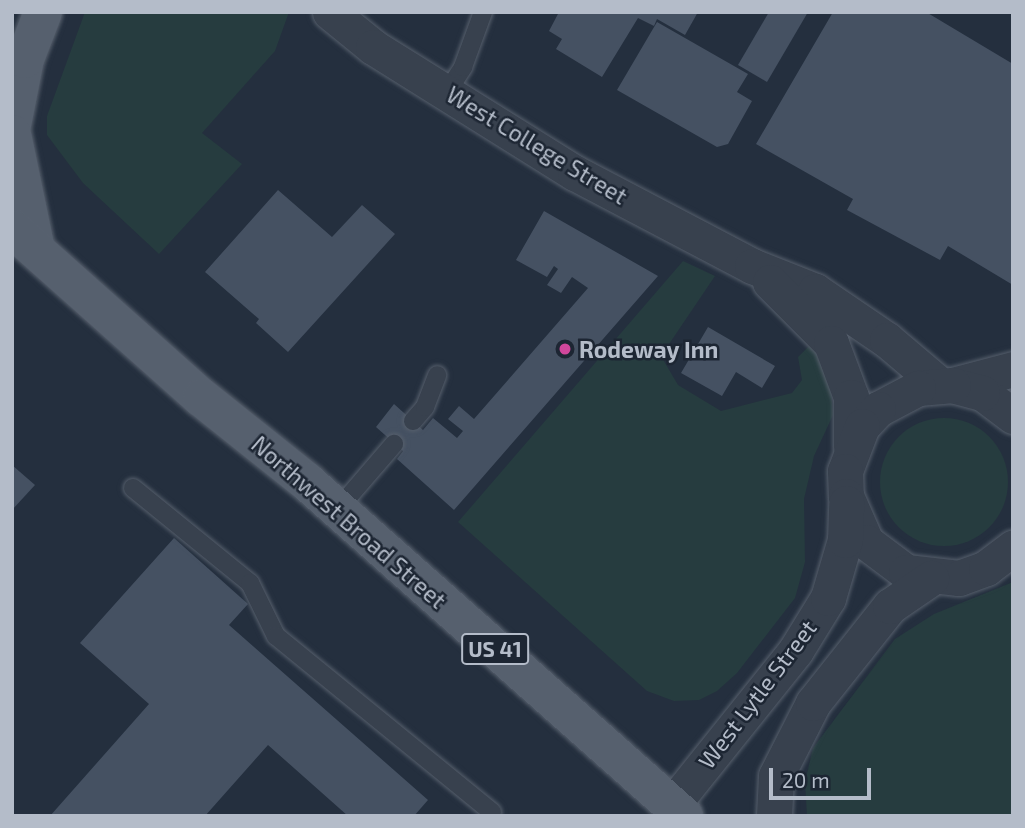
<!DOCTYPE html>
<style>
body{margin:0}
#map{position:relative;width:1025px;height:828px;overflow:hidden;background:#242f3e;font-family:"Exo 2",sans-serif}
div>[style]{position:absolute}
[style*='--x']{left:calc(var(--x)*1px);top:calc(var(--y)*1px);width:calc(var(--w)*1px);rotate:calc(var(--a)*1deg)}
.green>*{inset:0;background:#263c3f}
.round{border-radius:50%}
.building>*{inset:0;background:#455162}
.roads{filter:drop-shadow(0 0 2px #565f6c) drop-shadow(0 0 2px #565f6c)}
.lane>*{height:18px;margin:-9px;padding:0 9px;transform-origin:9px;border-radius:9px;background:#38414e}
.street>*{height:35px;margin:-17.5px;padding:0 17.5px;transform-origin:17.5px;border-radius:17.5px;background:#38414e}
.primary>*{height:38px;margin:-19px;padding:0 19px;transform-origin:19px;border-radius:19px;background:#56606e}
.dots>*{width:19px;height:19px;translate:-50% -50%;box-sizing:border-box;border:4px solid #1d2633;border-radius:50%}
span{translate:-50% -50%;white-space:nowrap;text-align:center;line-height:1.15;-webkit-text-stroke:5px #1d2633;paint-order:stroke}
.shield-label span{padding:2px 5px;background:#1d2633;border:2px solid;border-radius:5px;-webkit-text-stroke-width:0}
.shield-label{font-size:21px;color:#b4bcc9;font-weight:700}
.street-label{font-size:23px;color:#b4bcc9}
.poi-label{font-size:23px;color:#b4bcc9;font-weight:700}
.left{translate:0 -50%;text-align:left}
.frame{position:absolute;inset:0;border:14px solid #b4bcc9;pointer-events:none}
.scale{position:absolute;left:769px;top:768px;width:102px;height:32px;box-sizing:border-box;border:4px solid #b4bcc9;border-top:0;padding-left:9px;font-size:21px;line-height:24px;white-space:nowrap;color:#b4bcc9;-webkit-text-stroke:5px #1d2633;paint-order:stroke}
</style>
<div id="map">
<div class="green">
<div style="clip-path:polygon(85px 12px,289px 12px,275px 51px,202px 133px,242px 164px,159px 254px,83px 183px,47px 135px,47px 116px)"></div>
<div style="clip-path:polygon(683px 261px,715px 276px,661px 356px,678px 385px,721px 411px,792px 393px,802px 380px,798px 357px,811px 344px,831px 386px,833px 415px,814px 456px,804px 499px,805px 562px,795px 598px,737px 673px,717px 691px,699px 700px,674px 701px,647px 691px,458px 522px)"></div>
<div class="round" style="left:880px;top:418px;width:128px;height:128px"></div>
<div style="clip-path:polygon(1013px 582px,1013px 816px,807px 816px,805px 782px,813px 748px,895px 639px,934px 614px)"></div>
</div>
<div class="building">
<div style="clip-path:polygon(559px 12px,698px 12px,685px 35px,657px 19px,654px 26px,638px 18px,602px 77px,556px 49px,562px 39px,549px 31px)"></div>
<div style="clip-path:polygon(769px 12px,808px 12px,767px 82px,738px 65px)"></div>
<div style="clip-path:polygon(833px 12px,926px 12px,1013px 64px,1013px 285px,948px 246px,940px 260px,847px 210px,853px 199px,756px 144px)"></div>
<div style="clip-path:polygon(657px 22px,748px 74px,737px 92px,752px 101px,728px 144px,717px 147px,617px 90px)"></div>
<div style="clip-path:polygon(278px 190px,332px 237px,362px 205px,395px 234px,288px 352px,256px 323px,259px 319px,205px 272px)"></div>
<div style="clip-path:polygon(544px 211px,658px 276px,454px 510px,397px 459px,403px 451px,376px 427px,394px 404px,423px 430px,433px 418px,457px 438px,463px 431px,448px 419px,459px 406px,474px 419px,588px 288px,572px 277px,561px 293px,547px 285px,558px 269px,554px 266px,547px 277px,516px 260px)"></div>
<div style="clip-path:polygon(708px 327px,775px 366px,762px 388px,736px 372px,722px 396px,681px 373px)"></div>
<div style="clip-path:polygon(12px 465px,35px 485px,12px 510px)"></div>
<div style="clip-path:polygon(174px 538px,248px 604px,229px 625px,428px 800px,414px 816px,348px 816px,268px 745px,205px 816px,50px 816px,149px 704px,80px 643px)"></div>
</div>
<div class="roads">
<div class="lane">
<div style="--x:447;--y:92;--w:30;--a:-57"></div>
<div style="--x:463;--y:67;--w:59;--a:-70"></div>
<div style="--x:413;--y:421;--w:18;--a:-49"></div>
<div style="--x:425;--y:407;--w:34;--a:-69"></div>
<div style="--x:133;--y:488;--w:151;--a:39.1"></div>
<div style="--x:250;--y:583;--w:59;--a:63.9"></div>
<div style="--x:276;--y:636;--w:279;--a:39.2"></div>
<div style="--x:338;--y:509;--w:86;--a:-49.3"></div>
</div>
<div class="street">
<div style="--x:330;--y:12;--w:55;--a:39.1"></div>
<div style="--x:373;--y:47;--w:238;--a:32"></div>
<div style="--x:575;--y:173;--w:200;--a:27.7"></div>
<div style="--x:752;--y:266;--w:68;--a:21.6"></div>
<div style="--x:815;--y:291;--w:87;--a:34.2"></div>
<div style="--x:887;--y:340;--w:70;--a:40.3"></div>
<div style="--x:770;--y:282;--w:86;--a:45"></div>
<div style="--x:831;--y:343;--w:58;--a:69.7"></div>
<div style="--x:851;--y:397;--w:49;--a:90"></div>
<div style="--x:953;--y:385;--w:62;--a:-14.9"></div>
<div style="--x:1013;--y:416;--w:39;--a:-143"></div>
<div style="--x:982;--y:393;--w:30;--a:-165"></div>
<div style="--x:953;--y:385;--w:35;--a:175"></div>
<div style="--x:918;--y:388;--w:45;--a:152.3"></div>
<div style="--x:878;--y:409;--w:23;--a:133"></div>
<div style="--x:862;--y:426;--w:48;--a:110.7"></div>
<div style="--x:845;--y:471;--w:25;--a:88"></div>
<div style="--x:846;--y:496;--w:50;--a:66.5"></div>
<div style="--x:866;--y:542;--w:50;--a:36.9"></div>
<div style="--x:906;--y:572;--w:53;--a:6.5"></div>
<div style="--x:959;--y:578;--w:29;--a:-20"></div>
<div style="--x:986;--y:568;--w:34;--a:-37"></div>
<div style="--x:672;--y:805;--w:198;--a:-51.3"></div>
<div style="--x:796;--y:650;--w:61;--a:-58.4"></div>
<div style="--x:828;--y:598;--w:60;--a:-73.7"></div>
<div style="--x:845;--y:540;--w:37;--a:-88"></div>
<div style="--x:774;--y:816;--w:40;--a:-87.1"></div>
<div style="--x:776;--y:776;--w:82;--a:-63.1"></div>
<div style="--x:813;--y:703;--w:124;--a:-51.6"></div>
<div style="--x:890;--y:606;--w:50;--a:-34.3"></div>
</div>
<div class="primary">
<div style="--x:12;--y:125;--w:67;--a:-78.9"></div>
<div style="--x:25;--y:59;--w:50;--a:-69"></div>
<div style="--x:12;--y:134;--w:118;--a:78.3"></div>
<div style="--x:12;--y:229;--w:254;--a:41.7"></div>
<div style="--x:202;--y:398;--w:133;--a:38.6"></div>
<div style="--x:306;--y:481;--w:505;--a:41.55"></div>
</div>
</div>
<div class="dots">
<div style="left:565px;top:349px;background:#d1479c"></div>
</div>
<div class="shield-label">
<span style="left:495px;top:649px">US 41</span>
</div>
<div class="street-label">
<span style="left:537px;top:145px;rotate:31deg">West College Street</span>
<span style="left:349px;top:522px;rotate:41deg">Northwest Broad Street</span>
<span style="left:757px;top:694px;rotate:-53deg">West Lytle Street</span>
</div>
<div class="poi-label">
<span class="left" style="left:579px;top:349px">Rodeway Inn</span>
</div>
<div class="frame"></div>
<div class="scale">20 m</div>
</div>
